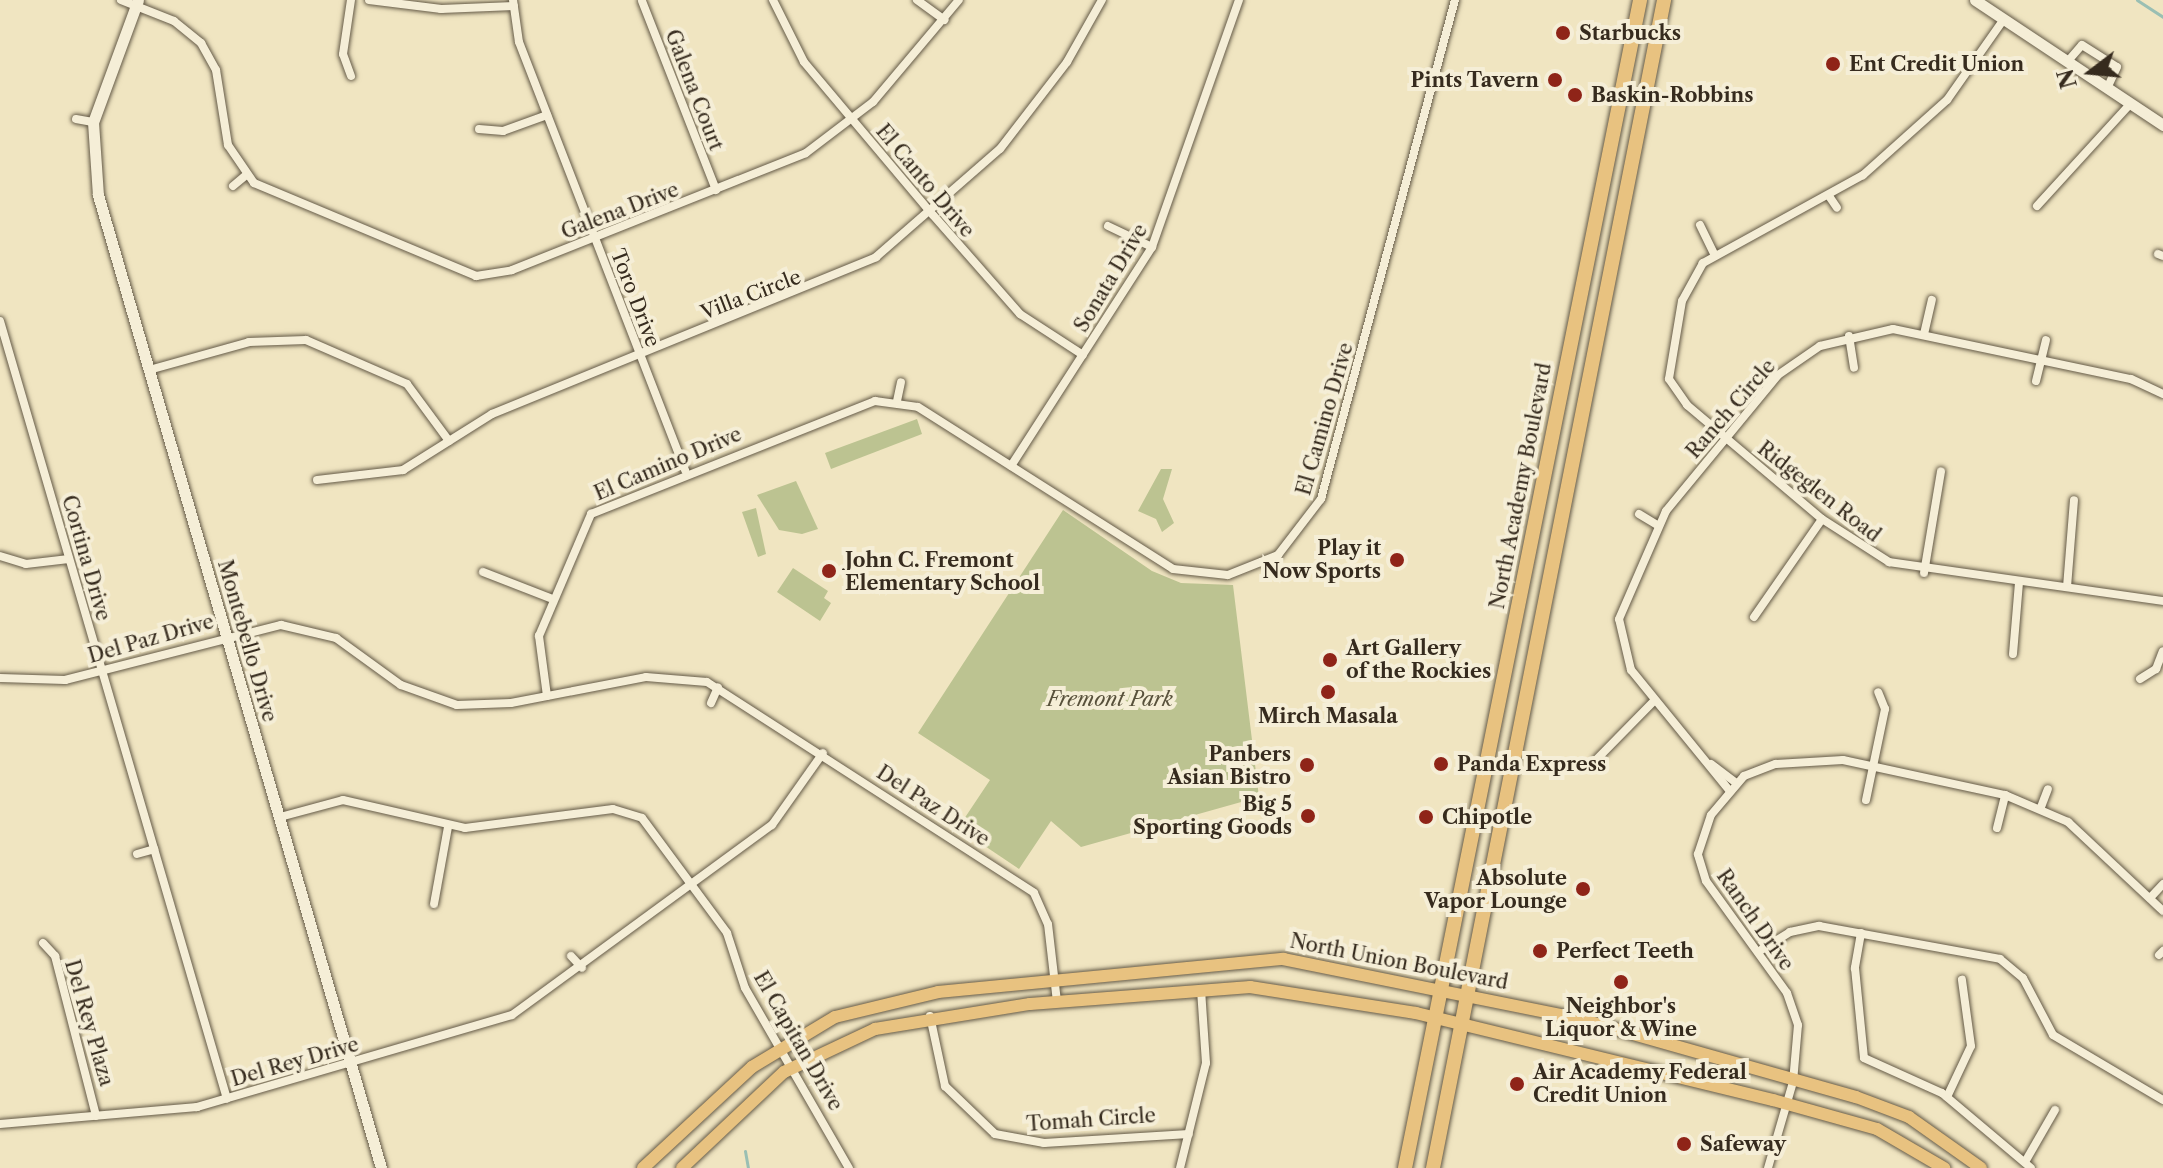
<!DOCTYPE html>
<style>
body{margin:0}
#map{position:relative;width:2163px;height:1168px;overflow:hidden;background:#f0e5c1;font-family:"Libre Caslon Text",serif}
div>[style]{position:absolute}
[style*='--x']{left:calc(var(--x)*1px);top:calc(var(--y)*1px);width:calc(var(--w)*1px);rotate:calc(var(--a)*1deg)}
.green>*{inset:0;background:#bcc391}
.stream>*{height:3px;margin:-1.5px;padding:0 1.5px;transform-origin:1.5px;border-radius:1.5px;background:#9abfb3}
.roads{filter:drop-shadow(0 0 2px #645a47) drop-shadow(0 0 2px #645a47)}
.street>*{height:8px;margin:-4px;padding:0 4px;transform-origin:4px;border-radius:4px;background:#f5eed7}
.secondary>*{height:11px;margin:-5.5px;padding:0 5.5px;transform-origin:5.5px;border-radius:5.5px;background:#f5eed7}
.primary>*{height:12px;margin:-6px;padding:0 6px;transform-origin:6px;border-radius:6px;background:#e8c280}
.highway>*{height:14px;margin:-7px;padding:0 7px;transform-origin:7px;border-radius:7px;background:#e8c280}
.dots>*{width:22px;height:22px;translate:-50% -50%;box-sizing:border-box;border:4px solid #f5eed7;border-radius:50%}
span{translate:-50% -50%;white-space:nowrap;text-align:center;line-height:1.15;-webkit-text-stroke:8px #f5eed7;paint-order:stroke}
.poi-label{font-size:20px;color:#362b1e;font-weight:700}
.left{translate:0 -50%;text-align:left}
.right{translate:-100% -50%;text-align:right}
.street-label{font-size:20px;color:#362b1e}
.park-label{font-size:20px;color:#58513b;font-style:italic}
.north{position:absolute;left:2051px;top:32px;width:80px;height:80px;-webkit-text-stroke:6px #f5eed7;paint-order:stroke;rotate:254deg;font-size:22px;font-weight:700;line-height:32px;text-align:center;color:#362b1e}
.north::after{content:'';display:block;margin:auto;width:28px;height:36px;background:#362b1e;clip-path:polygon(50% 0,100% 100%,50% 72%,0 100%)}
</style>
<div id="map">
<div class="green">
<div style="clip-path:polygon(917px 419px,922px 434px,831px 469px,825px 453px)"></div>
<div style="clip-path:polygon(1161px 469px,1172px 469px,1163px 499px,1174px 523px,1162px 532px,1156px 519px,1138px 511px)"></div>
<div style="clip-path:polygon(796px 481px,818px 529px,802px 534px,779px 530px,757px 495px)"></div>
<div style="clip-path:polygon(756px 508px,766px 554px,758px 557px,742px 512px)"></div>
<div style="clip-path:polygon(1063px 510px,1152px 571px,1181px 583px,1233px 585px,1259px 797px,1081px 847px,1051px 821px,1019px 869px,958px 828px,990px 780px,918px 733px)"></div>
<div style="clip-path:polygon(793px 568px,828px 591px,824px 598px,831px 603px,820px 621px,777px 592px)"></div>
</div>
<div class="stream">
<div style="--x:2137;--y:0;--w:31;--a:33"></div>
<div style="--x:745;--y:1151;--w:17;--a:80"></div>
</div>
<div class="roads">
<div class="street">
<div style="--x:121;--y:0;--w:57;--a:21.6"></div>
<div style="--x:174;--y:21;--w:35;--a:39"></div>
<div style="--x:201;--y:43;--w:31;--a:61"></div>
<div style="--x:216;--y:70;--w:76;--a:80.9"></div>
<div style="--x:228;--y:145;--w:46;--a:55.6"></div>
<div style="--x:254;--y:183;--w:241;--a:22.7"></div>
<div style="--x:476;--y:276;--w:36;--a:-9"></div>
<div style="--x:512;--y:270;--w:316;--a:-21.7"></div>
<div style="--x:806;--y:153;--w:84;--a:-37.3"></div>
<div style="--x:873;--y:102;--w:133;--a:-49.9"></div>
<div style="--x:369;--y:0;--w:73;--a:7.1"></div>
<div style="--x:441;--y:9;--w:73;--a:-2.4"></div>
<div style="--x:513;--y:0;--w:42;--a:81.9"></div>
<div style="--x:519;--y:42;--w:460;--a:68.8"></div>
<div style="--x:773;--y:0;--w:69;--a:63.4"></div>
<div style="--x:804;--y:62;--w:200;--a:49.9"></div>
<div style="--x:933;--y:215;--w:132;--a:48.7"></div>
<div style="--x:1020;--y:314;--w:75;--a:33.1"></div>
<div style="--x:917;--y:0;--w:34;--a:36"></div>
<div style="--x:642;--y:1;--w:203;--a:68.6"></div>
<div style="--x:2004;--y:19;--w:99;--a:125.1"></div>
<div style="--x:1947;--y:100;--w:113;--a:138.2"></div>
<div style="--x:1863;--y:175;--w:183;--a:151.2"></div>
<div style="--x:1703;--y:263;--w:43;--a:118.9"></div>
<div style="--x:1682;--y:301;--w:79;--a:99.5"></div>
<div style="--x:1669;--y:379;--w:32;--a:55"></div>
<div style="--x:1687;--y:405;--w:177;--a:40.2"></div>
<div style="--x:1822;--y:519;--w:80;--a:32.7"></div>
<div style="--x:1889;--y:562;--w:277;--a:8.1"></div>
<div style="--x:2068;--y:61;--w:21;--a:-49"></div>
<div style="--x:2082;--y:45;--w:41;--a:32.2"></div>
<div style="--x:2117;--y:67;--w:23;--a:115"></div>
<div style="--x:351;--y:76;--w:23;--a:-110"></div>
<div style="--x:343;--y:54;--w:55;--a:-81.6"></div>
<div style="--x:76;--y:119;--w:17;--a:10"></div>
<div style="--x:479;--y:129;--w:24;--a:5"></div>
<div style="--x:503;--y:131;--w:47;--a:-20"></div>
<div style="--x:233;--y:186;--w:17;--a:-40"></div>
<div style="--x:1829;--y:196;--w:14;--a:56"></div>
<div style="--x:2037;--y:206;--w:138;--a:-47.6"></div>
<div style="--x:1700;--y:225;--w:32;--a:64"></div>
<div style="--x:1108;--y:226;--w:49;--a:25.5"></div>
<div style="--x:2158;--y:254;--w:5;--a:22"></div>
<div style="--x:0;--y:321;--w:810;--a:73.73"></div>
<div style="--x:1924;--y:334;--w:35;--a:-77"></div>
<div style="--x:1849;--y:336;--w:32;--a:81"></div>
<div style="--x:149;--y:370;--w:104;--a:-15.6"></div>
<div style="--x:249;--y:342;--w:57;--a:-2"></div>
<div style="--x:306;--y:340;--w:110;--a:23.5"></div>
<div style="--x:407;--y:384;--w:71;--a:53.6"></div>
<div style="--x:2036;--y:381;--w:42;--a:-76.3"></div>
<div style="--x:897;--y:401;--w:19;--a:-78"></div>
<div style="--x:1011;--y:466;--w:260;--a:-57.2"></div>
<div style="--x:1152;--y:247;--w:262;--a:-70.6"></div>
<div style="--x:317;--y:480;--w:87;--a:-6.6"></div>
<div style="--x:403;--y:470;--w:105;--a:-32.2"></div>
<div style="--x:492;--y:414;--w:415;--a:-22.2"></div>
<div style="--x:876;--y:257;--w:164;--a:-41.1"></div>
<div style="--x:1000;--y:149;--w:110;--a:-52.4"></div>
<div style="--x:1067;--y:62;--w:71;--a:-60.6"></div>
<div style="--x:1639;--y:514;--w:21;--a:31"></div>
<div style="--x:0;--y:556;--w:27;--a:17"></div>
<div style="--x:26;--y:564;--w:43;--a:-6.6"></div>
<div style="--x:483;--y:572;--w:72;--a:21.2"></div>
<div style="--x:1924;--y:573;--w:103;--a:-80.5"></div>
<div style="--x:2067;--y:587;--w:87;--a:-85.4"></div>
<div style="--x:1754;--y:617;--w:119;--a:-55.2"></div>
<div style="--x:2013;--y:654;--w:72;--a:-85.2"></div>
<div style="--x:0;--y:678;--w:65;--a:1.8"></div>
<div style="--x:65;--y:680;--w:223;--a:-14.3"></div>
<div style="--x:281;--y:625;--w:57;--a:13.3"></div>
<div style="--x:336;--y:638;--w:80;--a:35.9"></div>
<div style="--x:401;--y:685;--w:59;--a:19.7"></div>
<div style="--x:457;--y:705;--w:54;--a:-2.1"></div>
<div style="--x:511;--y:703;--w:137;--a:-10.9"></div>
<div style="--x:646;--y:677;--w:61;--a:4.7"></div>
<div style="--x:707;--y:682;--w:389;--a:32.8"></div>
<div style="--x:1034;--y:893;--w:34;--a:66"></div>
<div style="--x:1048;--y:924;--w:79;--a:83.4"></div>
<div style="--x:2140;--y:679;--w:19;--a:-32"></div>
<div style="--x:2156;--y:669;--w:19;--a:-69"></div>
<div style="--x:547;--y:696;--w:61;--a:-97.6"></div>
<div style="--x:539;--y:636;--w:133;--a:-66.9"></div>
<div style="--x:591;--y:514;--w:306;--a:-21.7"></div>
<div style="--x:875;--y:401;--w:43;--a:7.9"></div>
<div style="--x:918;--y:407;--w:302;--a:32.4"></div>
<div style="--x:1173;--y:569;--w:55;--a:6.2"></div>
<div style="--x:1228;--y:575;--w:54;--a:-21.8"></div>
<div style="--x:1278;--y:555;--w:71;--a:-52.5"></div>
<div style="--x:1321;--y:499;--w:517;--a:-74.97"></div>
<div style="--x:711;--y:703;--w:17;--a:-66"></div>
<div style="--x:1596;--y:760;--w:83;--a:-45.5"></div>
<div style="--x:1711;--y:764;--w:31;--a:37"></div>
<div style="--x:1729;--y:790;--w:155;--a:-129.2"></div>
<div style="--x:1631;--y:670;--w:52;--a:-103.2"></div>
<div style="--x:1619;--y:619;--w:118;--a:-66.5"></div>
<div style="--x:1666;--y:511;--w:176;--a:-50.5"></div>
<div style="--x:1778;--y:375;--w:51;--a:-34.6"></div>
<div style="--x:1820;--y:346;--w:75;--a:-13.1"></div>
<div style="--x:1893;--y:329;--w:243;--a:11.9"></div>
<div style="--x:2131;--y:379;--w:35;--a:25"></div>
<div style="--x:1866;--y:800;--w:93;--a:-78.2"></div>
<div style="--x:1885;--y:709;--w:18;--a:-112"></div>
<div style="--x:2041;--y:807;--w:19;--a:-69"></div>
<div style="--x:280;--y:817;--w:65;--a:-15.1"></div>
<div style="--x:343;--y:800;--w:125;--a:12.9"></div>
<div style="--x:465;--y:828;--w:149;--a:-7.3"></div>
<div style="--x:613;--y:809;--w:30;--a:17"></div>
<div style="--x:642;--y:818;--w:143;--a:53.5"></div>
<div style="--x:727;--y:933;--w:58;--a:71.9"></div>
<div style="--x:745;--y:988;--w:208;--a:60"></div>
<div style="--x:1997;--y:828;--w:34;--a:-76"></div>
<div style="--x:137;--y:854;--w:18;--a:-16"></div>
<div style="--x:2150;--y:898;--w:19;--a:-47"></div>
<div style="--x:434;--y:904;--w:78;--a:-79.7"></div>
<div style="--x:1861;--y:933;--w:36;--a:100"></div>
<div style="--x:1855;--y:968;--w:90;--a:84.3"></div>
<div style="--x:1864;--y:1058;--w:85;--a:24.2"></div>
<div style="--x:1942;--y:1093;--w:116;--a:40.1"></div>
<div style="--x:43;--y:943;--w:18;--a:47"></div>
<div style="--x:55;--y:956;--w:165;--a:75.6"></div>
<div style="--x:1758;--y:952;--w:38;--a:-32"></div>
<div style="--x:1790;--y:932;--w:30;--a:-12"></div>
<div style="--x:1819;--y:926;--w:184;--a:10.3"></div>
<div style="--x:2000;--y:959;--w:30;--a:40"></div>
<div style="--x:2023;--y:978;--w:64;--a:62.2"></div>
<div style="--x:2053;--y:1035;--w:128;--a:30.6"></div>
<div style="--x:2159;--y:955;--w:6;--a:-45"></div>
<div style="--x:571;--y:956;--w:16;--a:47"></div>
<div style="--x:930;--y:1016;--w:72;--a:77.9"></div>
<div style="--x:945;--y:1086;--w:69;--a:43.8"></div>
<div style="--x:995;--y:1134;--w:50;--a:10.4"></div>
<div style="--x:1044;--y:1143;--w:145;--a:-3.6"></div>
<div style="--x:1947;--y:1097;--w:56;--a:-64.8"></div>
<div style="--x:1971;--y:1046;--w:67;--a:-97.8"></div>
<div style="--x:0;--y:1124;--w:198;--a:-4.9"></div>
<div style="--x:197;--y:1107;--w:328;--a:-16.3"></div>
<div style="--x:512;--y:1015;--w:322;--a:-36.2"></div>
<div style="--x:772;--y:825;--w:88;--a:-54.7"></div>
<div style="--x:2025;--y:1162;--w:60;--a:-60"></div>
<div style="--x:1180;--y:1168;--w:108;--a:-76.1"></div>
<div style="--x:1206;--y:1063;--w:73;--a:-93.9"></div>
<div style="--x:1768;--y:1168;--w:90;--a:-73.8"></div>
<div style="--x:1793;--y:1082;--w:57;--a:-85"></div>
<div style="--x:1798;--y:1025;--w:34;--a:-109"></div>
<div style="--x:1787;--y:993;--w:138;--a:-125.9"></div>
<div style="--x:1706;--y:881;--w:28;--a:-107"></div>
<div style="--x:1698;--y:854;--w:41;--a:-71.6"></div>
<div style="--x:1711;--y:815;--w:51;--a:-49.8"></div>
<div style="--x:1744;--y:776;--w:34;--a:-21"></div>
<div style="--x:1776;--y:764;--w:67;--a:-3.4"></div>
<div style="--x:1843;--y:760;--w:166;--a:12.2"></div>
<div style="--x:2005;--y:795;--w:69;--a:23.2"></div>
<div style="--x:2068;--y:822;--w:130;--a:43.1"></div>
</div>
<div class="secondary">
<div style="--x:138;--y:0;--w:130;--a:110.2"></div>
<div style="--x:93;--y:122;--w:73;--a:86.1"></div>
<div style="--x:98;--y:195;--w:1013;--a:73.78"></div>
<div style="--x:1975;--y:0;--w:226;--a:33.6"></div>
</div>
<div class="primary">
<div style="--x:643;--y:1168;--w:149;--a:-42.8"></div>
<div style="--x:752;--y:1067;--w:97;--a:-31.1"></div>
<div style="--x:835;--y:1017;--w:106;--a:-13.6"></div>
<div style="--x:938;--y:992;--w:347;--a:-5.5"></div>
<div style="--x:1283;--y:959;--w:303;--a:11.4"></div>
<div style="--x:1580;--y:1019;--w:287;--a:15.8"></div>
<div style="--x:1856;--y:1097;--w:57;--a:20.7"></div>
<div style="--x:1909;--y:1117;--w:88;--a:35.3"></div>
<div style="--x:682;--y:1168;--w:140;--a:-43.3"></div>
<div style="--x:784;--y:1072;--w:101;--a:-25.3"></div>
<div style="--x:875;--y:1029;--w:157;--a:-9.2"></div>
<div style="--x:1030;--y:1004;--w:221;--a:-4.4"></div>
<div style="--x:1250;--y:987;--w:168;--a:8.9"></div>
<div style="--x:1416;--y:1013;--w:367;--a:13.7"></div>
<div style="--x:1773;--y:1100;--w:108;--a:15.6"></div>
<div style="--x:1877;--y:1129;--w:78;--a:30.2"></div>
</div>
<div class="highway">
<div style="--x:1405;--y:1168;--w:1191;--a:-78.62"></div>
<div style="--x:1433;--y:1168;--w:1191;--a:-78.81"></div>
</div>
</div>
<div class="dots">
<div style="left:1563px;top:33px;background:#8f2418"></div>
<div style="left:1833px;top:64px;background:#8f2418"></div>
<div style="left:1555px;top:80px;background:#8f2418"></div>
<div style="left:1575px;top:95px;background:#8f2418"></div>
<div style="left:1397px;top:560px;background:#8f2418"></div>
<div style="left:829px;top:571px;background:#8f2418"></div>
<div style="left:1330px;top:660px;background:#8f2418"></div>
<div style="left:1328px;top:692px;background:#8f2418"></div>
<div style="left:1441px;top:764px;background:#8f2418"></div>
<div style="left:1307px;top:765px;background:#8f2418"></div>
<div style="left:1308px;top:816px;background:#8f2418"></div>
<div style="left:1426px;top:817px;background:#8f2418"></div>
<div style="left:1583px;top:889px;background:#8f2418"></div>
<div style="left:1540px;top:951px;background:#8f2418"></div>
<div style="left:1621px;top:982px;background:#8f2418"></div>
<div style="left:1517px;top:1084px;background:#8f2418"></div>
<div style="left:1684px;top:1144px;background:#8f2418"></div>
</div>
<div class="poi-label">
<span class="left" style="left:1579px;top:33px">Starbucks</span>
<span class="left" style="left:1849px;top:64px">Ent Credit Union</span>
<span class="right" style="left:1539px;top:80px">Pints Tavern</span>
<span class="left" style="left:1591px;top:95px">Baskin-Robbins</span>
<span class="right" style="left:1381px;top:560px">Play it<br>Now Sports</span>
<span class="left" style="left:845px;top:572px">John C. Fremont<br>Elementary School</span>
<span class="left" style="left:1346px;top:660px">Art Gallery<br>of the Rockies</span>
<span style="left:1328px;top:716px">Mirch Masala</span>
<span class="right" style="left:1291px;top:766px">Panbers<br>Asian Bistro</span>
<span class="left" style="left:1457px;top:764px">Panda Express</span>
<span class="right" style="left:1292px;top:816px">Big 5<br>Sporting Goods</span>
<span class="left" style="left:1442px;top:817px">Chipotle</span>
<span class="right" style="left:1567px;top:890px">Absolute<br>Vapor Lounge</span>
<span class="left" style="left:1556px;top:951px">Perfect Teeth</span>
<span style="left:1621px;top:1018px">Neighbor's<br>Liquor &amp; Wine</span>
<span class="left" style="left:1533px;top:1084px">Air Academy Federal<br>Credit Union</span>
<span class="left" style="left:1700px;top:1144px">Safeway</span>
</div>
<div class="street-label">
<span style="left:694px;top:90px;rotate:69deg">Galena Court</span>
<span style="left:925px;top:181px;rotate:50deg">El Canto Drive</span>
<span style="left:620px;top:211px;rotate:-21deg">Galena Drive</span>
<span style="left:1111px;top:278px;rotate:-59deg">Sonata Drive</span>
<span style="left:751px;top:295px;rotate:-21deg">Villa Circle</span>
<span style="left:635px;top:298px;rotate:69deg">Toro Drive</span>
<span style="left:1731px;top:409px;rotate:-49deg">Ranch Circle</span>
<span style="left:1325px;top:419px;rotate:-74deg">El Camino Drive</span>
<span style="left:668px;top:464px;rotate:-23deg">El Camino Drive</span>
<span style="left:1521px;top:486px;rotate:-79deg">North Academy Boulevard</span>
<span style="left:1819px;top:492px;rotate:38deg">Ridgeglen Road</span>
<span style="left:86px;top:558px;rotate:74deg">Cortina Drive</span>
<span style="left:151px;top:639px;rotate:-16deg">Del Paz Drive</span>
<span style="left:247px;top:641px;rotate:74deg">Montebello Drive</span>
<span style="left:933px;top:806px;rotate:33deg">Del Paz Drive</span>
<span style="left:1755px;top:920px;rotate:55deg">Ranch Drive</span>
<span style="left:1399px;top:962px;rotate:11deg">North Union Boulevard</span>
<span style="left:89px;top:1023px;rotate:74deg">Del Rey Plaza</span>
<span style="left:798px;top:1041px;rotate:60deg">El Capitan Drive</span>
<span style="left:295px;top:1062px;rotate:-16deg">Del Rey Drive</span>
<span style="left:1091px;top:1120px;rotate:-4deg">Tomah Circle</span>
</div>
<div class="park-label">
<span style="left:1110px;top:699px">Fremont Park</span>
</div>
<div class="north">N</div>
</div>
